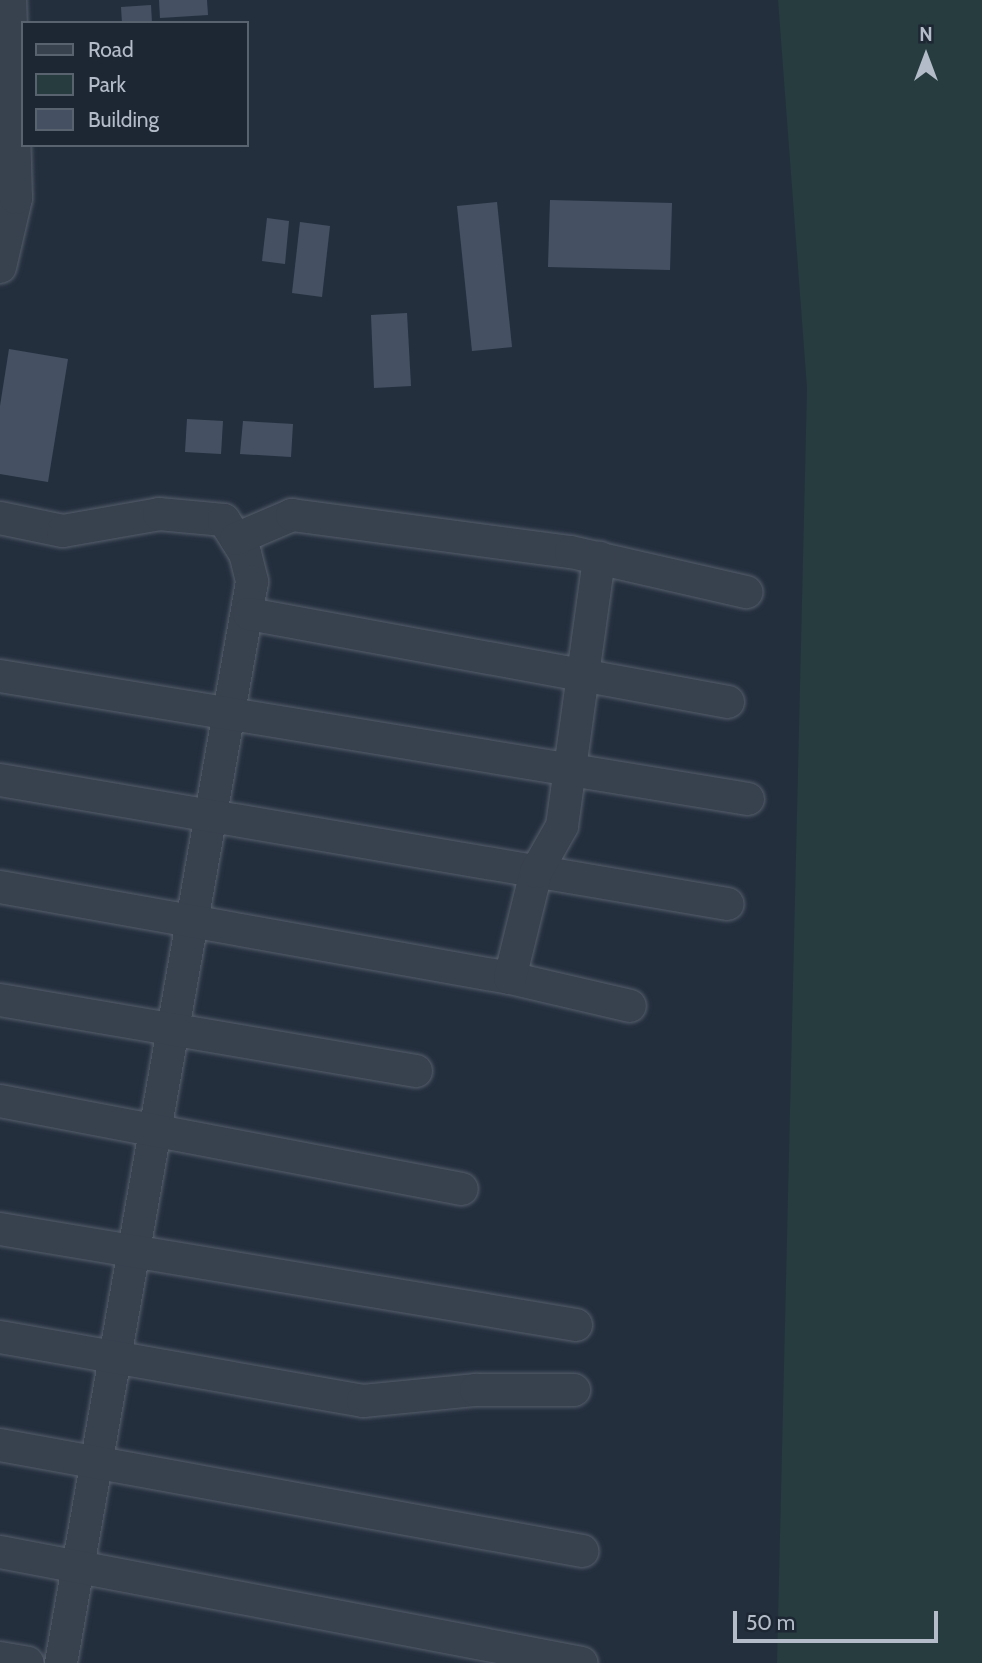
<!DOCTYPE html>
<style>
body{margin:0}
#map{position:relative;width:982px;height:1663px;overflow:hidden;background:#242f3e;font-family:Cabin,sans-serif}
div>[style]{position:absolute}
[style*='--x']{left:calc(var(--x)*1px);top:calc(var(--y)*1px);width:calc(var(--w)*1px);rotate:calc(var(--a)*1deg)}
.green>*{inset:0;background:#263c3f}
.building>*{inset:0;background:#455162}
.roads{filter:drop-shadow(0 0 2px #565f6c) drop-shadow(0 0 2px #565f6c)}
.minor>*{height:32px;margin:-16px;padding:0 16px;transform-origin:16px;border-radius:16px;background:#38414e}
span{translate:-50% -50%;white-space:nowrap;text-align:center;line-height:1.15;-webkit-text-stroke:5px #1d2633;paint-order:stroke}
.legend{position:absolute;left:21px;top:21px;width:228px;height:126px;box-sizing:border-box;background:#1d2633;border:2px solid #59626f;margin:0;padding:9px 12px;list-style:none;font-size:21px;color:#b4bcc9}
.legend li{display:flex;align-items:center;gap:14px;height:35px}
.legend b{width:35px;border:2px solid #59626f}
.north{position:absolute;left:891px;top:21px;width:70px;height:70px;-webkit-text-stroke:5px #1d2633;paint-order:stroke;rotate:0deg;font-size:19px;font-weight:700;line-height:28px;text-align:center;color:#b4bcc9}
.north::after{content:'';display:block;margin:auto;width:24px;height:32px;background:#b4bcc9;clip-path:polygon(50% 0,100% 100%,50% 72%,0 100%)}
.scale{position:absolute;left:733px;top:1611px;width:205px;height:32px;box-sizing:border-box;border:4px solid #b4bcc9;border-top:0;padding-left:9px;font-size:21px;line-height:24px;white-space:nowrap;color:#b4bcc9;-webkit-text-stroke:5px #1d2633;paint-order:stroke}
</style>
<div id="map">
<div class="green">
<div style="clip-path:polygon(778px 0,982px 0,982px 1663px,777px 1663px,807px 388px)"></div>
</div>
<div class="building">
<div style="clip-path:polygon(159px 0,207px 0,208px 15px,160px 18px)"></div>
<div style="clip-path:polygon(151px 5px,152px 23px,122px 23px,121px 7px)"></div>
<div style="clip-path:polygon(550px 200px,672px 203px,670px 270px,548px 267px)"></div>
<div style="clip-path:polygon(497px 202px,512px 347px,472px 351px,457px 206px)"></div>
<div style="clip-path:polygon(267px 218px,289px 221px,285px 264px,262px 261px)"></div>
<div style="clip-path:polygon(300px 222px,330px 226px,322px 297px,292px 293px)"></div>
<div style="clip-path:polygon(407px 313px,411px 386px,374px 388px,371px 315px)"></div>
<div style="clip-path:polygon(9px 349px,68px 359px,48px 482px,0 474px,0 406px)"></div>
<div style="clip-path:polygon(187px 419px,223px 421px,221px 454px,185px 452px)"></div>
<div style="clip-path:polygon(243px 421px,293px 424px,291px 457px,240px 454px)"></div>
</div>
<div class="roads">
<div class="minor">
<div style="--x:0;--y:267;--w:71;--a:-76.9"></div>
<div style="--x:16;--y:198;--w:198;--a:-91.7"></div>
<div style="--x:0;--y:518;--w:64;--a:11.7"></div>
<div style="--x:63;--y:531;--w:97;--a:-10"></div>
<div style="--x:159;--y:514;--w:65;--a:5.3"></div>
<div style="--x:224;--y:520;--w:39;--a:58"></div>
<div style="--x:245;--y:553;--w:30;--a:76"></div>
<div style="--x:252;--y:582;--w:1098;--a:100.02"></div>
<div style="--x:236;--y:539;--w:61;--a:-23.2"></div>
<div style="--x:292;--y:515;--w:281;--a:7.6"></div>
<div style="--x:571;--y:552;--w:180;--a:12.9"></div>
<div style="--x:249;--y:614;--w:487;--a:10.4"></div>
<div style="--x:0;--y:676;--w:758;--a:9.34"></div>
<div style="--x:0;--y:780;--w:738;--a:9.67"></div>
<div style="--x:0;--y:887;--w:518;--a:10.12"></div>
<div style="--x:510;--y:978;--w:123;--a:13.1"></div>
<div style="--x:510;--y:978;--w:109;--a:-76.2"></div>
<div style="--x:536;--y:872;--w:53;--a:-60.5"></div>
<div style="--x:562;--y:826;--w:271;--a:-82.1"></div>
<div style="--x:0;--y:1000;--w:422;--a:9.7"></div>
<div style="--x:0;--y:1101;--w:470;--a:10.8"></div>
<div style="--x:0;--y:1229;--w:584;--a:9.46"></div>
<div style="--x:0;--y:1337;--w:369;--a:10"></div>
<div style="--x:363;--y:1401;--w:114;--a:-5.6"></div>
<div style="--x:476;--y:1390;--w:98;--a:0"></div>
<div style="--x:0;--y:1445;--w:592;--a:10.32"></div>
<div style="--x:0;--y:1552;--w:592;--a:10.8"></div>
<div style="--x:0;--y:1658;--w:28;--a:10"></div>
</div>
</div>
<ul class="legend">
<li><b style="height:9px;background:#38414e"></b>Road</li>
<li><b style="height:19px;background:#263c3f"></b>Park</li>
<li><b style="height:19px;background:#455162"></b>Building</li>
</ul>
<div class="north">N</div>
<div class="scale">50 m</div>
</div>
